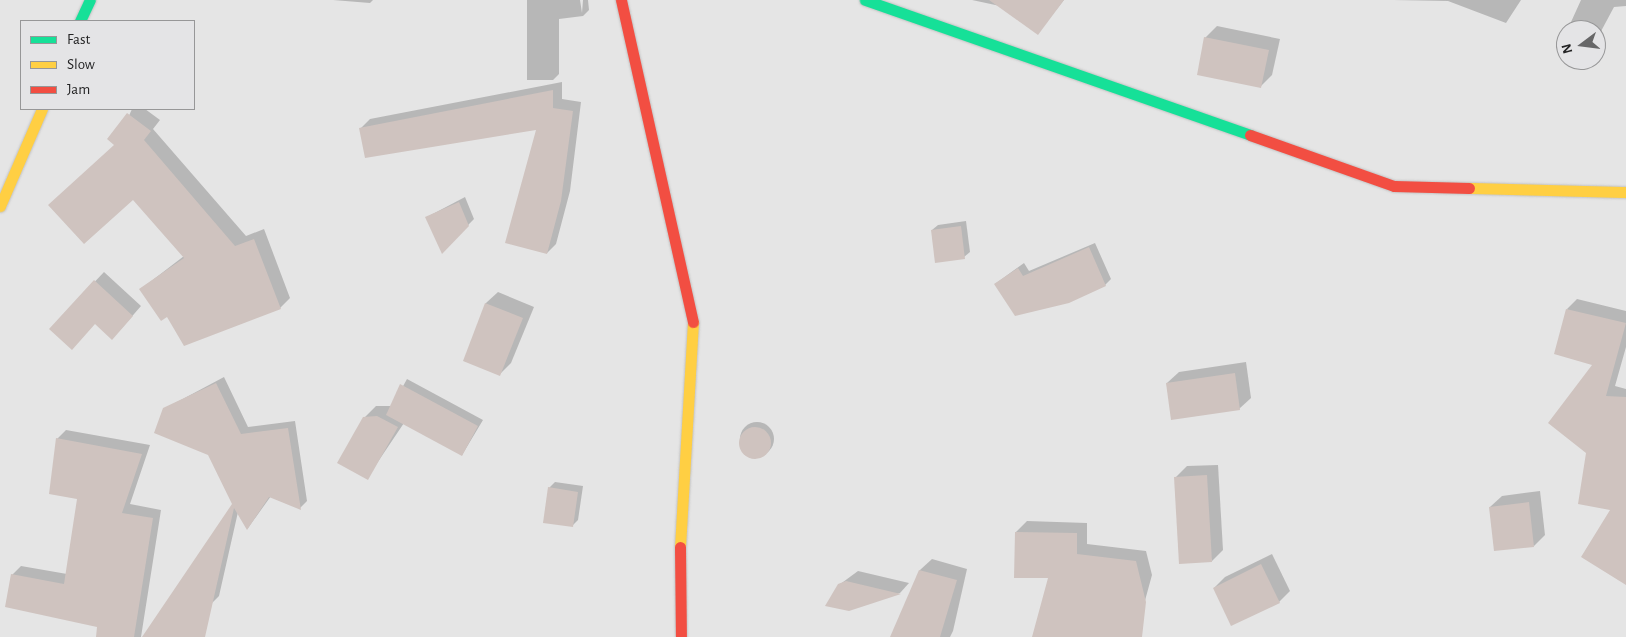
<!DOCTYPE html>
<style>
body{margin:0}
#map{position:relative;width:1626px;height:637px;overflow:hidden;background:#e5e5e5;font-family:"Alegreya Sans",sans-serif}
div>[style]{position:absolute}
[style*='--x']{left:calc(var(--x)*1px);top:calc(var(--y)*1px);width:calc(var(--w)*1px);rotate:calc(var(--a)*1deg)}
.shadow>*{inset:0;background:#0003}
.round{border-radius:50%}
.building>*{inset:0;background:#cfc3bf}
.roads{filter:drop-shadow(0 0 1px #c2c2c2) drop-shadow(0 0 1px #c2c2c2)}
.fast>*{height:11px;margin:-5.5px;padding:0 5.5px;transform-origin:5.5px;border-radius:5.5px;background:#16e098}
.slow>*{height:11px;margin:-5.5px;padding:0 5.5px;transform-origin:5.5px;border-radius:5.5px;background:#ffcf43}
.jam>*{height:11px;margin:-5.5px;padding:0 5.5px;transform-origin:5.5px;border-radius:5.5px;background:#f24e42}
span{translate:-50% -50%;white-space:nowrap;text-align:center;line-height:1.15;-webkit-text-stroke:4px #e4e4e6;paint-order:stroke}
.legend{position:absolute;left:20px;top:20px;width:175px;height:90px;box-sizing:border-box;background:#e4e4e6;border:1px solid #979798;margin:0;padding:6px 9px;list-style:none;font-size:15px;color:#232324}
.legend li{display:flex;align-items:center;gap:10px;height:25px}
.legend b{width:25px;border:1px solid #979798}
.north{position:absolute;left:1556px;top:20px;width:50px;height:50px;box-sizing:border-box;background:#e4e4e6;border:1px solid #979798;border-radius:50%;rotate:255deg;font-size:14px;font-weight:700;line-height:20px;text-align:center;color:#232324}
.north::after{content:'';display:block;margin:auto;width:18px;height:22px;background:#676768;clip-path:polygon(50% 0,100% 100%,50% 72%,0 100%)}
</style>
<div id="map">
<div class="shadow">
<div style="clip-path:polygon(333px 0,373px 0,370px 3px)"></div>
<div style="clip-path:polygon(527px 0,580px 0,582px 13px,583px 0,588px 0,589px 10px,583px 16px,559px 19px,559px 74px,553px 80px,527px 80px)"></div>
<div style="clip-path:polygon(972px 0,1064px 0,1038px 33px,1000px 6px)"></div>
<div style="clip-path:polygon(1393px 0,1521px 0,1506px 23px,1448px 1px)"></div>
<div style="clip-path:polygon(1581px 0,1626px 0,1626px 6px,1614px 7px,1599px 35px,1571px 22px)"></div>
<div style="clip-path:polygon(1217px 26px,1280px 39px,1272px 75px,1261px 86px,1205px 38px)"></div>
<div style="clip-path:polygon(562px 82px,562px 99px,581px 102px,570px 191px,556px 244px,547px 253px,538px 128px,361px 128px,370px 119px)"></div>
<div style="clip-path:polygon(132px 109px,145px 109px,160px 120px,153px 129px,246px 236px,264px 229px,290px 298px,280px 308px,167px 316px,141px 289px,184px 256px,116px 145px)"></div>
<div style="clip-path:polygon(465px 197px,474px 219px,442px 252px,427px 217px)"></div>
<div style="clip-path:polygon(966px 221px,970px 252px,964px 257px,932px 230px,938px 225px)"></div>
<div style="clip-path:polygon(1095px 243px,1111px 279px,1105px 285px,995px 284px,1024px 263px,1029px 271px)"></div>
<div style="clip-path:polygon(104px 272px,141px 306px,121px 329px,95px 323px,50px 329px)"></div>
<div style="clip-path:polygon(498px 292px,534px 307px,511px 363px,500px 374px,465px 360px,486px 303px)"></div>
<div style="clip-path:polygon(1577px 299px,1626px 311px,1626px 347px,1615px 386px,1626px 389px,1626px 584px,1612px 509px,1587px 452px,1595px 364px,1567px 309px)"></div>
<div style="clip-path:polygon(1246px 362px,1251px 398px,1239px 409px,1167px 383px,1179px 372px)"></div>
<div style="clip-path:polygon(224px 377px,248px 427px,295px 421px,307px 501px,300px 508px,271px 496px,248px 528px,238px 512px,219px 596px,212px 603px,233px 504px,209px 454px,164px 409px)"></div>
<div style="clip-path:polygon(407px 379px,483px 420px,462px 455px,404px 423px,367px 478px,364px 418px,376px 406px,392px 406px)"></div>
<div class="round" style="left:740px;top:422px;width:34px;height:34px"></div>
<div style="clip-path:polygon(66px 430px,150px 445px,130px 504px,161px 510px,141px 637px,97px 637px,99px 626px,12px 575px,21px 566px,67px 574px,79px 498px,57px 439px)"></div>
<div style="clip-path:polygon(1218px 465px,1223px 550px,1212px 561px,1175px 478px,1187px 466px)"></div>
<div style="clip-path:polygon(555px 482px,583px 486px,578px 520px,572px 526px,549px 488px)"></div>
<div style="clip-path:polygon(1540px 491px,1545px 535px,1534px 546px,1490px 507px,1502px 496px)"></div>
<div style="clip-path:polygon(1027px 521px,1087px 523px,1087px 544px,1146px 551px,1152px 575px,1135px 637px,1034px 637px,1050px 577px,1016px 532px)"></div>
<div style="clip-path:polygon(1272px 554px,1290px 591px,1279px 602px,1214px 588px,1225px 577px)"></div>
<div style="clip-path:polygon(932px 559px,967px 569px,953px 631px,950px 637px,900px 637px,920px 570px)"></div>
<div style="clip-path:polygon(858px 571px,909px 583px,900px 593px,849px 610px,839px 585px)"></div>
</div>
<div class="building">
<div style="clip-path:polygon(989px 0,1064px 0,1038px 35px)"></div>
<div style="clip-path:polygon(1204px 37px,1269px 50px,1261px 88px,1197px 75px)"></div>
<div style="clip-path:polygon(553px 90px,553px 108px,573px 111px,561px 201px,547px 254px,505px 243px,536px 130px,365px 158px,359px 128px)"></div>
<div style="clip-path:polygon(127px 113px,151px 131px,144px 140px,235px 246px,254px 239px,281px 309px,184px 346px,167px 317px,161px 321px,139px 289px,184px 258px,133px 200px,84px 244px,48px 205px,114px 145px,107px 139px)"></div>
<div style="clip-path:polygon(459px 202px,469px 226px,442px 254px,425px 217px)"></div>
<div style="clip-path:polygon(961px 226px,965px 259px,935px 263px,931px 230px)"></div>
<div style="clip-path:polygon(1089px 247px,1106px 286px,1069px 303px,1015px 316px,994px 284px,1018px 268px,1023px 276px)"></div>
<div style="clip-path:polygon(94px 280px,133px 316px,112px 340px,95px 324px,72px 350px,49px 329px)"></div>
<div style="clip-path:polygon(485px 303px,523px 318px,500px 376px,463px 361px)"></div>
<div style="clip-path:polygon(1566px 309px,1626px 323px,1606px 396px,1626px 397px,1626px 585px,1581px 557px,1610px 510px,1578px 504px,1586px 453px,1548px 423px,1592px 365px,1554px 354px)"></div>
<div style="clip-path:polygon(1235px 373px,1240px 410px,1171px 420px,1166px 383px)"></div>
<div style="clip-path:polygon(216px 383px,241px 434px,288px 428px,301px 510px,269px 497px,247px 530px,234px 508px,205px 637px,142px 637px,232px 504px,208px 455px,154px 433px,163px 408px)"></div>
<div style="clip-path:polygon(400px 384px,478px 426px,462px 456px,386px 415px)"></div>
<div style="clip-path:polygon(377px 416px,398px 427px,368px 480px,337px 463px,363px 417px)"></div>
<div class="round" style="left:739px;top:427px;width:32px;height:32px"></div>
<div style="clip-path:polygon(56px 438px,142px 454px,122px 513px,153px 518px,134px 637px,96px 637px,97px 627px,5px 607px,11px 574px,64px 584px,77px 499px,49px 494px)"></div>
<div style="clip-path:polygon(1207px 475px,1212px 562px,1179px 564px,1174px 477px)"></div>
<div style="clip-path:polygon(548px 487px,578px 492px,573px 527px,543px 523px)"></div>
<div style="clip-path:polygon(1529px 502px,1534px 547px,1494px 551px,1489px 507px)"></div>
<div style="clip-path:polygon(1015px 532px,1077px 533px,1077px 554px,1136px 561px,1146px 602px,1142px 637px,1032px 637px,1048px 578px,1014px 578px)"></div>
<div style="clip-path:polygon(1261px 564px,1280px 603px,1231px 626px,1213px 588px)"></div>
<div style="clip-path:polygon(919px 570px,957px 580px,940px 637px,890px 637px)"></div>
<div style="clip-path:polygon(846px 581px,901px 594px,849px 611px,825px 606px,838px 584px)"></div>
</div>
<div class="roads">
<div class="fast">
<div style="--x:865;--y:0;--w:408;--a:19.3"></div>
<div style="--x:80;--y:21;--w:23;--a:-65"></div>
</div>
<div class="slow">
<div style="--x:1469;--y:188;--w:157;--a:1.5"></div>
<div style="--x:0;--y:206;--w:106;--a:-66.6"></div>
<div style="--x:680;--y:547;--w:225;--a:-86.7"></div>
</div>
<div class="jam">
<div style="--x:621;--y:0;--w:330;--a:77.4"></div>
<div style="--x:1250;--y:135;--w:153;--a:19.5"></div>
<div style="--x:1394;--y:186;--w:75;--a:1.5"></div>
<div style="--x:680;--y:547;--w:90;--a:89.4"></div>
</div>
</div>
<ul class="legend">
<li><b style="height:6px;background:#16e098"></b>Fast</li>
<li><b style="height:6px;background:#ffcf43"></b>Slow</li>
<li><b style="height:6px;background:#f24e42"></b>Jam</li>
</ul>
<div class="north">N</div>
</div>
